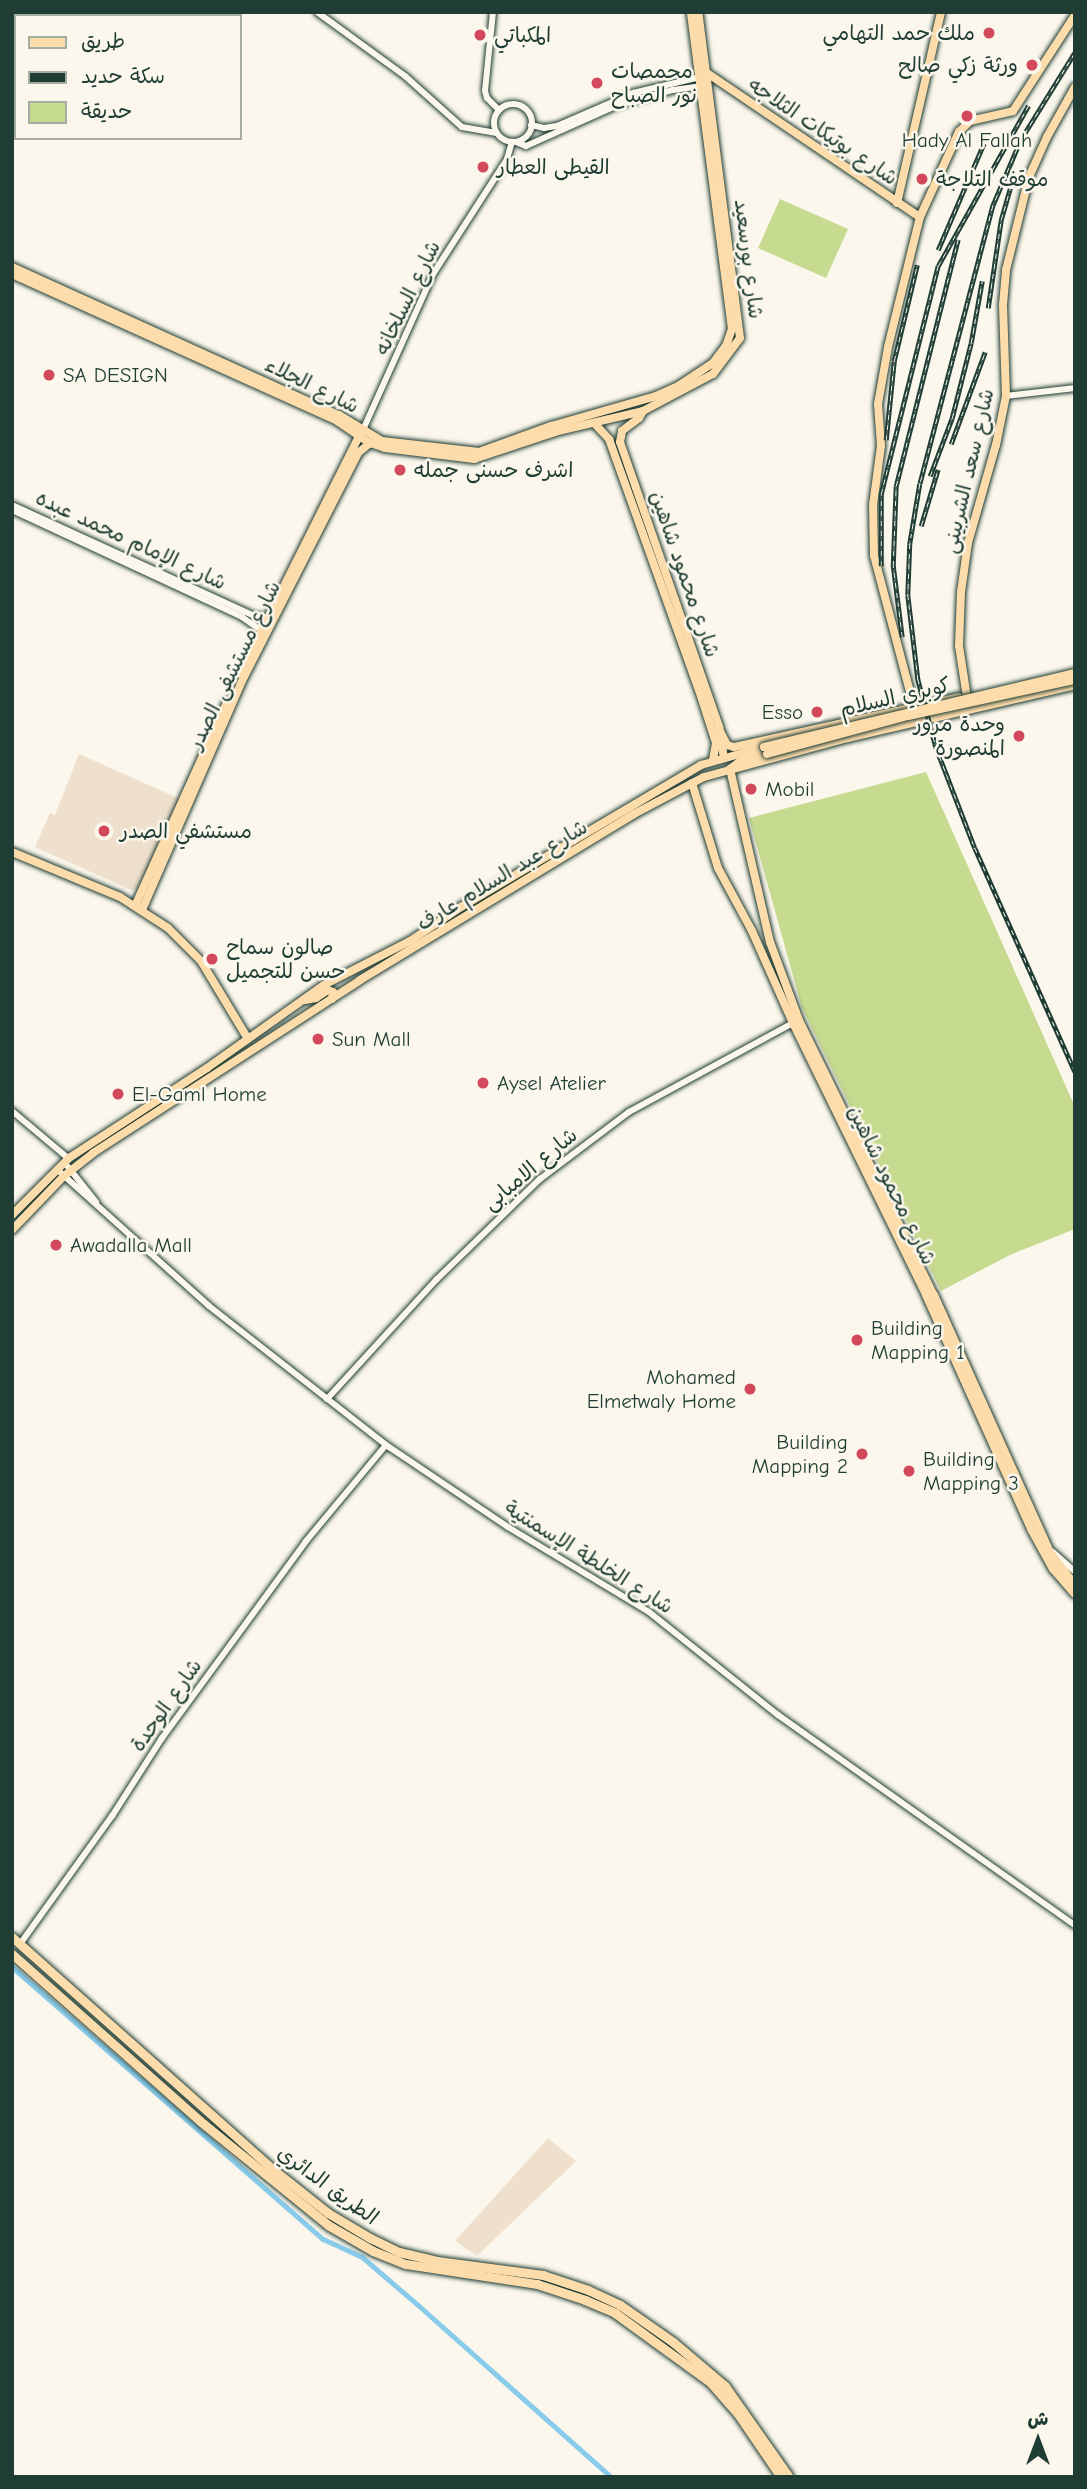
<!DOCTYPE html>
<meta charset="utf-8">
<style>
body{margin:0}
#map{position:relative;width:1087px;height:2489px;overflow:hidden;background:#fbf7ec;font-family:"Comic Neue","Playpen Sans Arabic",sans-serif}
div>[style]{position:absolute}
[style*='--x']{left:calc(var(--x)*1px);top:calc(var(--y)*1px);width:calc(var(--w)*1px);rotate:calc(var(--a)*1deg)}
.built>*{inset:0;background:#eee0cc}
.green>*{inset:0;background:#c7db90}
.canal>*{height:5px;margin:-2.5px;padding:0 2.5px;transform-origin:2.5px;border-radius:2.5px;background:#89cbea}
.roads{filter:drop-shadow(0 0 2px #1f3d34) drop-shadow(0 0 2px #1f3d34)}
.minor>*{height:6px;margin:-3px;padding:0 3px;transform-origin:3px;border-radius:3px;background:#fbf7ec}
.minor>.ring{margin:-3px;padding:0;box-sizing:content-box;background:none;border:6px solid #fbf7ec;border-radius:50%}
.major>*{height:8px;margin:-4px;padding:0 4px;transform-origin:4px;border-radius:4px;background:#fddcac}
.highway>*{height:9px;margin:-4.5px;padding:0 4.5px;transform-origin:4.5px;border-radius:4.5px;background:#fddcac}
.rail>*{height:4.5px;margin-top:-2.25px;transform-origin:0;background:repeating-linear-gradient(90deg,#fbf7ec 0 5px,#1f3d34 0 10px);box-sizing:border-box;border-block:2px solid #1f3d34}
.bridges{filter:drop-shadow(0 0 2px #1f3d34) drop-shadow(0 0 2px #1f3d34)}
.major-bridge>*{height:8px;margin:-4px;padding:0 4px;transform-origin:4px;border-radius:4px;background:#fddcac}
.dots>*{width:19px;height:19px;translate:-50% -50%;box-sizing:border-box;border:4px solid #fbf7ec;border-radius:50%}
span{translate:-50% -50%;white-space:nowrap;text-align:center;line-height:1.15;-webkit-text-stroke:5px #fbf7ec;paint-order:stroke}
.poi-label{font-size:21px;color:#1f3d34}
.right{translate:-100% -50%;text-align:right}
.left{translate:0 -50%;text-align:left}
.street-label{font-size:21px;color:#1f3d34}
.frame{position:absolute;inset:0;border:14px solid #1f3d34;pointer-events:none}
.legend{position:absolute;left:14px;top:14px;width:228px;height:126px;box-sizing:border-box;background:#fbf7ec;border:2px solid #a3ada2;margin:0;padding:9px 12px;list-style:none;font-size:21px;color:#1f3d34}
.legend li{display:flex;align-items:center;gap:14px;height:35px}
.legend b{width:35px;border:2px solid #a3ada2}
.north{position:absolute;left:1003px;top:2405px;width:70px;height:70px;-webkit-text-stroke:5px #fbf7ec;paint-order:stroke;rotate:0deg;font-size:19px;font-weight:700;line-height:28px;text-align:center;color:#1f3d34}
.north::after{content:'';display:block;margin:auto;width:24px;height:32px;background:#1f3d34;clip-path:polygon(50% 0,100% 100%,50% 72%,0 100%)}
</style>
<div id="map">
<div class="built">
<div style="clip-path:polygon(79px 754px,180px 799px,138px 889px,131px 890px,35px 847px,50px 813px,55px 815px)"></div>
<div style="clip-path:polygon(548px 2138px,576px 2161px,477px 2256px,455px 2241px)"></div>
</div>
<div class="green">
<div style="clip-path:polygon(780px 199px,848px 229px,826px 278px,758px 248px)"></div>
<div style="clip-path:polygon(926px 772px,1075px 1107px,1075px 1229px,1010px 1255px,941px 1291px,802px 1008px,749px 818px)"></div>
</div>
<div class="canal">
<div style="--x:12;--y:1967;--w:413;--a:41.2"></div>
<div style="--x:323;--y:2239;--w:43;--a:24.8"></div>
<div style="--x:362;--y:2257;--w:75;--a:40.7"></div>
<div style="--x:419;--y:2306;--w:257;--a:41.7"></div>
</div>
<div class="roads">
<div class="minor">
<div style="--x:317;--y:12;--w:109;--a:36"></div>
<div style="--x:405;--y:76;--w:76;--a:41.8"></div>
<div style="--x:462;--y:127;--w:35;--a:10"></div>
<div style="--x:493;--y:12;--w:79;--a:95.8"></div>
<div style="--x:485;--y:91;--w:7;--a:74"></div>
<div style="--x:487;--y:98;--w:17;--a:45"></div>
<div class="ring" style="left:494px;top:104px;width:32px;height:32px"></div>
<div style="--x:531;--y:125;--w:13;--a:13"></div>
<div style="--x:544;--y:128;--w:13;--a:-9"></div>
<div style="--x:557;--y:126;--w:83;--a:-23.5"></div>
<div style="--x:633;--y:93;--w:69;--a:-13.4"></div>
<div style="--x:516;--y:142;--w:11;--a:22"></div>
<div style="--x:526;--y:146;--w:103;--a:-24.1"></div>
<div style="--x:620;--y:104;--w:55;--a:-14.8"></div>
<div style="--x:673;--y:90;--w:28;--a:-8"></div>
<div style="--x:1006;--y:396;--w:69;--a:-6.6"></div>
<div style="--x:362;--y:432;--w:173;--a:-65.8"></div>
<div style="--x:433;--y:274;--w:137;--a:-57.2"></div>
<div style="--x:507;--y:159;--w:18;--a:-74"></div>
<div style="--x:12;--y:505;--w:266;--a:24.6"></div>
<div style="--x:254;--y:616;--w:16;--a:7"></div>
<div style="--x:12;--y:510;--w:254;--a:24.9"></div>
<div style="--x:242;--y:617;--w:28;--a:35"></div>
<div style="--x:12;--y:1111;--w:73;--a:40"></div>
<div style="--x:68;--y:1167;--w:45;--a:51.3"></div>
<div style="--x:61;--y:1173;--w:199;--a:41.9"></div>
<div style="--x:209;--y:1306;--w:229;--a:38.1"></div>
<div style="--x:389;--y:1447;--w:143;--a:33.9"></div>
<div style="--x:508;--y:1527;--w:165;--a:31.1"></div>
<div style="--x:649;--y:1612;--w:165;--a:38.6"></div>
<div style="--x:778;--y:1715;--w:364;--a:35.3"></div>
<div style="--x:327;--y:1399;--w:163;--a:-47.5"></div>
<div style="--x:437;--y:1279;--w:144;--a:-44.2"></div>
<div style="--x:540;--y:1179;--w:111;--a:-37"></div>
<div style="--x:629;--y:1112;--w:189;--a:-28.5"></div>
<div style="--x:1053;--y:1552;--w:30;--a:42"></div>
<div style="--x:20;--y:1944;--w:158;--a:-54.3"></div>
<div style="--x:112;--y:1816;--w:93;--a:-57.3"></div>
<div style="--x:162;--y:1738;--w:244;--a:-53.8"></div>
<div style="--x:306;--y:1541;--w:125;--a:-50.2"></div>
</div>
<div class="major">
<div style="--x:707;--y:73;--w:257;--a:34.1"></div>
<div style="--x:897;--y:203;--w:196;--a:-77"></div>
<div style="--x:12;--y:267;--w:359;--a:24.4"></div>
<div style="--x:339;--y:415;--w:50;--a:31.2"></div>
<div style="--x:382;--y:441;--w:98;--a:6.5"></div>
<div style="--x:479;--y:452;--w:77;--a:-19.9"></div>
<div style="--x:551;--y:426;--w:109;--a:-15.9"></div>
<div style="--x:656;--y:396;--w:24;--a:-24"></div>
<div style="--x:678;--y:386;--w:42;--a:-33.3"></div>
<div style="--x:713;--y:363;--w:21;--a:-53"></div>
<div style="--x:726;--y:346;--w:18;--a:-71"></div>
<div style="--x:732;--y:329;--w:320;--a:-97.4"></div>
<div style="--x:12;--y:274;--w:357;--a:24.3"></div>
<div style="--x:337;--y:421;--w:40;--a:34"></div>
<div style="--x:370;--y:443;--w:16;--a:18"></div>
<div style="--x:385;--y:448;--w:90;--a:7"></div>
<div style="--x:474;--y:459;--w:89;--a:-18.4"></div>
<div style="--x:558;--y:431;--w:87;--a:-13.2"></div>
<div style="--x:643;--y:411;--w:79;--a:-27.9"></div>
<div style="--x:713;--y:374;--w:45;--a:-53.1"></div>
<div style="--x:740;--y:338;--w:329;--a:-97.3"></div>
<div style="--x:643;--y:411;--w:8;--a:120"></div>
<div style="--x:639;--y:418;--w:21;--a:143"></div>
<div style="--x:622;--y:431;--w:11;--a:100"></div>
<div style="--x:620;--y:442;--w:302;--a:70.8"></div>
<div style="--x:719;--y:727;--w:30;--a:81"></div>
<div style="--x:595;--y:424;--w:21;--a:47"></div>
<div style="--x:609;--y:439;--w:267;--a:70.3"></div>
<div style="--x:699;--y:690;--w:56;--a:72.2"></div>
<div style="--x:716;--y:743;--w:17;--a:100"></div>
<div style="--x:240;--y:674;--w:266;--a:-63.4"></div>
<div style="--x:968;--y:704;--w:59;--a:-98.8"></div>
<div style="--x:959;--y:646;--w:54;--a:-87.9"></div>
<div style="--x:961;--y:592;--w:49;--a:-81.9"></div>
<div style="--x:968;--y:543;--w:102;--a:-74.1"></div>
<div style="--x:996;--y:445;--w:50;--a:-78.5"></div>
<div style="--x:1006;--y:396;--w:91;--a:-91.9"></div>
<div style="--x:1003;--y:305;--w:35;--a:-85"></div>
<div style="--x:1006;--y:270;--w:96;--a:-76.1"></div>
<div style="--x:1029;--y:177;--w:44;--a:-65.8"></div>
<div style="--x:1047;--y:137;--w:57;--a:-60.8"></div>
<div style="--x:914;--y:707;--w:156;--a:-104.8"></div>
<div style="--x:874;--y:556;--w:51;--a:-91.1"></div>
<div style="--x:873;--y:505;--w:60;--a:-82.3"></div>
<div style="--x:881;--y:446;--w:42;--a:-94.1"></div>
<div style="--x:878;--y:404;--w:58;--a:-80"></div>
<div style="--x:888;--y:347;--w:134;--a:-76.2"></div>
<div style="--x:920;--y:217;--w:94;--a:-65.4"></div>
<div style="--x:959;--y:132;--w:16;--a:-45"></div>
<div style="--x:970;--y:121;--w:44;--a:-13.1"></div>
<div style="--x:1013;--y:111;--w:114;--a:-57.1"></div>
<div style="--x:720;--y:731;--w:16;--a:63"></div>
<div style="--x:727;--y:745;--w:7;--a:16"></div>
<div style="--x:734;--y:747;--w:230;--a:-12.5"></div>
<div style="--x:730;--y:769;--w:178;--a:77"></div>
<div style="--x:770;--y:942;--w:83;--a:69.6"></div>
<div style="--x:799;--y:1020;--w:306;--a:63.9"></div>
<div style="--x:934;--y:1295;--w:284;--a:65.7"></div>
<div style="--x:1051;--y:1554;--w:39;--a:52"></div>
<div style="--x:730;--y:769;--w:15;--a:-37"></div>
<div style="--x:742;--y:760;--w:26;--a:-13"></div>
<div style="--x:692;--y:783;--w:89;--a:73"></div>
<div style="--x:718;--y:868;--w:72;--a:61.6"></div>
<div style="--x:752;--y:931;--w:101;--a:66"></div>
<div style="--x:793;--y:1023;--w:303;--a:63.9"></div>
<div style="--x:926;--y:1295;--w:256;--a:65.8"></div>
<div style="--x:1031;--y:1529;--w:46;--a:61.2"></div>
<div style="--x:1053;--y:1569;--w:33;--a:49"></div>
<div style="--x:12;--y:852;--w:117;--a:22.6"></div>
<div style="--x:120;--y:897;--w:57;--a:32.9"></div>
<div style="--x:168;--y:928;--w:47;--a:45"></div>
<div style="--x:201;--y:961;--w:91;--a:58.9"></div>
<div style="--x:135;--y:906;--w:224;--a:-65.7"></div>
<div style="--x:142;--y:910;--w:254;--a:-66.4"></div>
<div style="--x:244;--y:677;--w:251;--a:-63"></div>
<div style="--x:358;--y:453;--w:16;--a:-40"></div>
<div style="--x:305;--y:1000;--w:11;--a:-10"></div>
<div style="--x:316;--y:998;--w:14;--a:-34"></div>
<div style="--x:328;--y:990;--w:5;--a:22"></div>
<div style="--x:333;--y:992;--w:7;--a:98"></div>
<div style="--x:12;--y:1215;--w:81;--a:-45"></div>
<div style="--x:69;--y:1158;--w:165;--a:-33.1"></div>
<div style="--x:207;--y:1068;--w:143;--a:-35.4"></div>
<div style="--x:324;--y:985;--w:97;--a:-27.1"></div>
<div style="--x:410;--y:941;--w:61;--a:-33.7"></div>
<div style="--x:461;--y:907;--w:279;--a:-30.6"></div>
<div style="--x:701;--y:765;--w:66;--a:-15.9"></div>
<div style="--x:12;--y:1230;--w:75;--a:-46.1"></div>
<div style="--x:64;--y:1176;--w:37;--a:-38"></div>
<div style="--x:93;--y:1153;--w:318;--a:-32.9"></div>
<div style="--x:360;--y:980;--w:320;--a:-31.2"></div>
<div style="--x:634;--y:814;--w:79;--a:-27.9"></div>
<div style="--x:704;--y:777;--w:149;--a:-15.2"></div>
<div style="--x:848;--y:738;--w:233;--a:-13.1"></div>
</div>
<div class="highway">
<div style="--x:12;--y:1937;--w:352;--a:41.7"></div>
<div style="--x:275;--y:2171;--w:68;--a:38.4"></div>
<div style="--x:328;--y:2213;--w:49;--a:30.8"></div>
<div style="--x:370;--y:2238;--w:32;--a:26"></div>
<div style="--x:399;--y:2252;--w:39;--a:13"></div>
<div style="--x:437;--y:2261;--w:107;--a:7.5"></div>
<div style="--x:543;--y:2275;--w:47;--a:18.4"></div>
<div style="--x:588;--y:2290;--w:35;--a:25"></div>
<div style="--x:620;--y:2305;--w:65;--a:34.9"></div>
<div style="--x:673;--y:2342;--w:68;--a:40.2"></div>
<div style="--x:725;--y:2386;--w:111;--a:54.9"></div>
<div style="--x:12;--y:1954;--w:251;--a:41.6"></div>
<div style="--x:200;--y:2121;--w:165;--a:39.1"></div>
<div style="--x:328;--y:2225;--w:52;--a:30"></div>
<div style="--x:373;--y:2251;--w:35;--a:22"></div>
<div style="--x:406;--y:2264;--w:133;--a:8.7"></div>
<div style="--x:537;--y:2284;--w:51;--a:18.4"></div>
<div style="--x:585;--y:2300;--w:33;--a:23"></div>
<div style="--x:615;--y:2313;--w:117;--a:36"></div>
<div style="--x:710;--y:2382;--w:43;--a:48.8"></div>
<div style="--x:738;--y:2414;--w:76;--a:55.7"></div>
</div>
</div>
<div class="rail">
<div style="--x:1075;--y:53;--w:102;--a:121.8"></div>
<div style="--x:1021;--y:140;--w:72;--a:113"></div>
<div style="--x:993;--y:206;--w:287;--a:104.7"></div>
<div style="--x:920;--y:484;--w:61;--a:99.5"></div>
<div style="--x:910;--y:544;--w:51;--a:92.2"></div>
<div style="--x:908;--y:595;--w:85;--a:83.2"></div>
<div style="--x:918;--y:679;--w:70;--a:75.2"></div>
<div style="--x:936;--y:747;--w:108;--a:68.9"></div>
<div style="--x:975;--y:848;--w:245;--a:65.9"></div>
<div style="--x:938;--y:250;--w:116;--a:-66.7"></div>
<div style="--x:988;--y:308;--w:89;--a:-81.6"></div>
<div style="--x:1001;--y:220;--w:33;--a:-74"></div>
<div style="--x:886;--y:440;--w:79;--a:-84.2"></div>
<div style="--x:894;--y:361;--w:99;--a:-76.5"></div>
<div style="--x:951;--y:444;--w:98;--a:-69.7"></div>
<div style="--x:930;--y:476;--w:62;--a:-69.2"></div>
<div style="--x:952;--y:418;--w:77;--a:-75.8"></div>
<div style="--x:971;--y:343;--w:63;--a:-79.9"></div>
<div style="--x:921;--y:526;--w:59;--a:-73.4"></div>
<div style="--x:881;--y:566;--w:72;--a:-90"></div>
<div style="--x:881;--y:494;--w:235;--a:-76"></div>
<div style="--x:938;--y:266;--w:184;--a:-60.6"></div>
<div style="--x:902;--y:637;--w:72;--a:-97.2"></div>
<div style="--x:893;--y:566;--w:80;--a:-87.9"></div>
<div style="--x:896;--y:486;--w:254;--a:-75.9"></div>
</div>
<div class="bridges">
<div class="major-bridge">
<div style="--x:764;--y:747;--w:320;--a:-13.4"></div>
<div style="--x:767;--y:754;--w:146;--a:-15.1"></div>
<div style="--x:908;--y:716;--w:171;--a:-12.2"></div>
</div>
</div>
<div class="dots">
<div style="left:989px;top:33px;background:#d1495b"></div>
<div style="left:480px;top:35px;background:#d1495b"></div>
<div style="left:1032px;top:65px;background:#d1495b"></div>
<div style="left:597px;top:83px;background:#d1495b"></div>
<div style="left:967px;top:116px;background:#d1495b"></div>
<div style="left:483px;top:167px;background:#d1495b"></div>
<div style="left:922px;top:179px;background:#d1495b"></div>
<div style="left:49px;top:375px;background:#d1495b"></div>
<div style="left:400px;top:470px;background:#d1495b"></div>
<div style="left:817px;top:712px;background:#d1495b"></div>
<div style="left:1019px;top:736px;background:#d1495b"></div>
<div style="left:751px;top:789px;background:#d1495b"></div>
<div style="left:104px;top:831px;background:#d1495b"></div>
<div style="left:212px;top:959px;background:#d1495b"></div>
<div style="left:318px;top:1039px;background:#d1495b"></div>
<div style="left:483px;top:1083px;background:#d1495b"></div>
<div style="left:118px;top:1094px;background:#d1495b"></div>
<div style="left:56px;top:1245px;background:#d1495b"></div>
<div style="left:857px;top:1340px;background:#d1495b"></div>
<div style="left:750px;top:1389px;background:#d1495b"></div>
<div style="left:862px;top:1454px;background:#d1495b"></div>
<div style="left:909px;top:1471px;background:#d1495b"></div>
</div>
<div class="poi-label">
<span class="right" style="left:975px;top:33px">ملك حمد التهامي</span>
<span class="left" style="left:494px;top:35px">المكباتي</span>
<span class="right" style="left:1018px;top:65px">ورثة زكي صالح</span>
<span class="left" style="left:611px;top:83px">محمصات<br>نور الصباح</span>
<span style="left:967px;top:140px">Hady Al Fallah</span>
<span class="left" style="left:497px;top:167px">القيطى العطار</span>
<span class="left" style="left:936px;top:179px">موقف التلاجة</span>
<span class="left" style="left:63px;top:375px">SA DESIGN</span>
<span class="left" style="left:414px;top:470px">اشرف حسنى جمله</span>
<span class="right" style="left:803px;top:712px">Esso</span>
<span class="right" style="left:1005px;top:736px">وحدة مرور<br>المنصورة</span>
<span class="left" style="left:765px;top:789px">Mobil</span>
<span class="left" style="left:120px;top:831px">مستشفي الصدر</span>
<span class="left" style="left:226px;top:959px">صالون سماح<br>حسن للتجميل</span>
<span class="left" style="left:332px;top:1039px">Sun Mall</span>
<span class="left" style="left:497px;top:1083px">Aysel Atelier</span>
<span class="left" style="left:132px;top:1094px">El-Gaml Home</span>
<span class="left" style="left:70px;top:1245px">Awadalla Mall</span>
<span class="left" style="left:871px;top:1340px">Building<br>Mapping 1</span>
<span class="right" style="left:736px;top:1389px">Mohamed<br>Elmetwaly Home</span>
<span class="right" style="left:848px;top:1454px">Building<br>Mapping 2</span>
<span class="left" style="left:923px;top:1471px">Building<br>Mapping 3</span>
</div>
<div class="street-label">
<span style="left:823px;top:131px;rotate:34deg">شارع بوتيكات الثلاجه</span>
<span style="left:749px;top:259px;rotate:83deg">شارع بورسعيد</span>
<span style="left:407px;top:298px;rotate:-64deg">شارع السلخانه</span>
<span style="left:312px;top:385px;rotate:26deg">شارع الجلاء</span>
<span style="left:968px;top:471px;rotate:-77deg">شارع سعد الشربينى</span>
<span style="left:131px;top:540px;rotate:25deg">شارع الإمام محمد عبده</span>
<span style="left:685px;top:574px;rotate:71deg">شارع محمود شاهين</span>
<span style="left:234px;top:665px;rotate:-64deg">شارع مستشفى الصدر</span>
<span style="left:895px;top:697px;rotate:-13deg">كوبري السلام</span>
<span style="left:502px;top:875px;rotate:-31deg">شارع عبد السلام عارف</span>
<span style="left:530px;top:1169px;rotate:-40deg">شارع الامبابى</span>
<span style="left:892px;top:1185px;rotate:64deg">شارع محمود شاهين</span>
<span style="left:589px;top:1557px;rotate:32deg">شارع الخلطة الإسمنتية</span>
<span style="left:166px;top:1705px;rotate:-55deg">شارع الوحدة</span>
<span style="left:328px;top:2185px;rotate:36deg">الطريق الدائري</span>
</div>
<div class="frame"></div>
<ul class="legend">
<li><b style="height:9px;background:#fddcac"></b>طريق</li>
<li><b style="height:9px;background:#1f3d34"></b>سكة حديد</li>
<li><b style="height:19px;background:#c7db90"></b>حديقة</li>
</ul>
<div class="north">ش</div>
</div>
